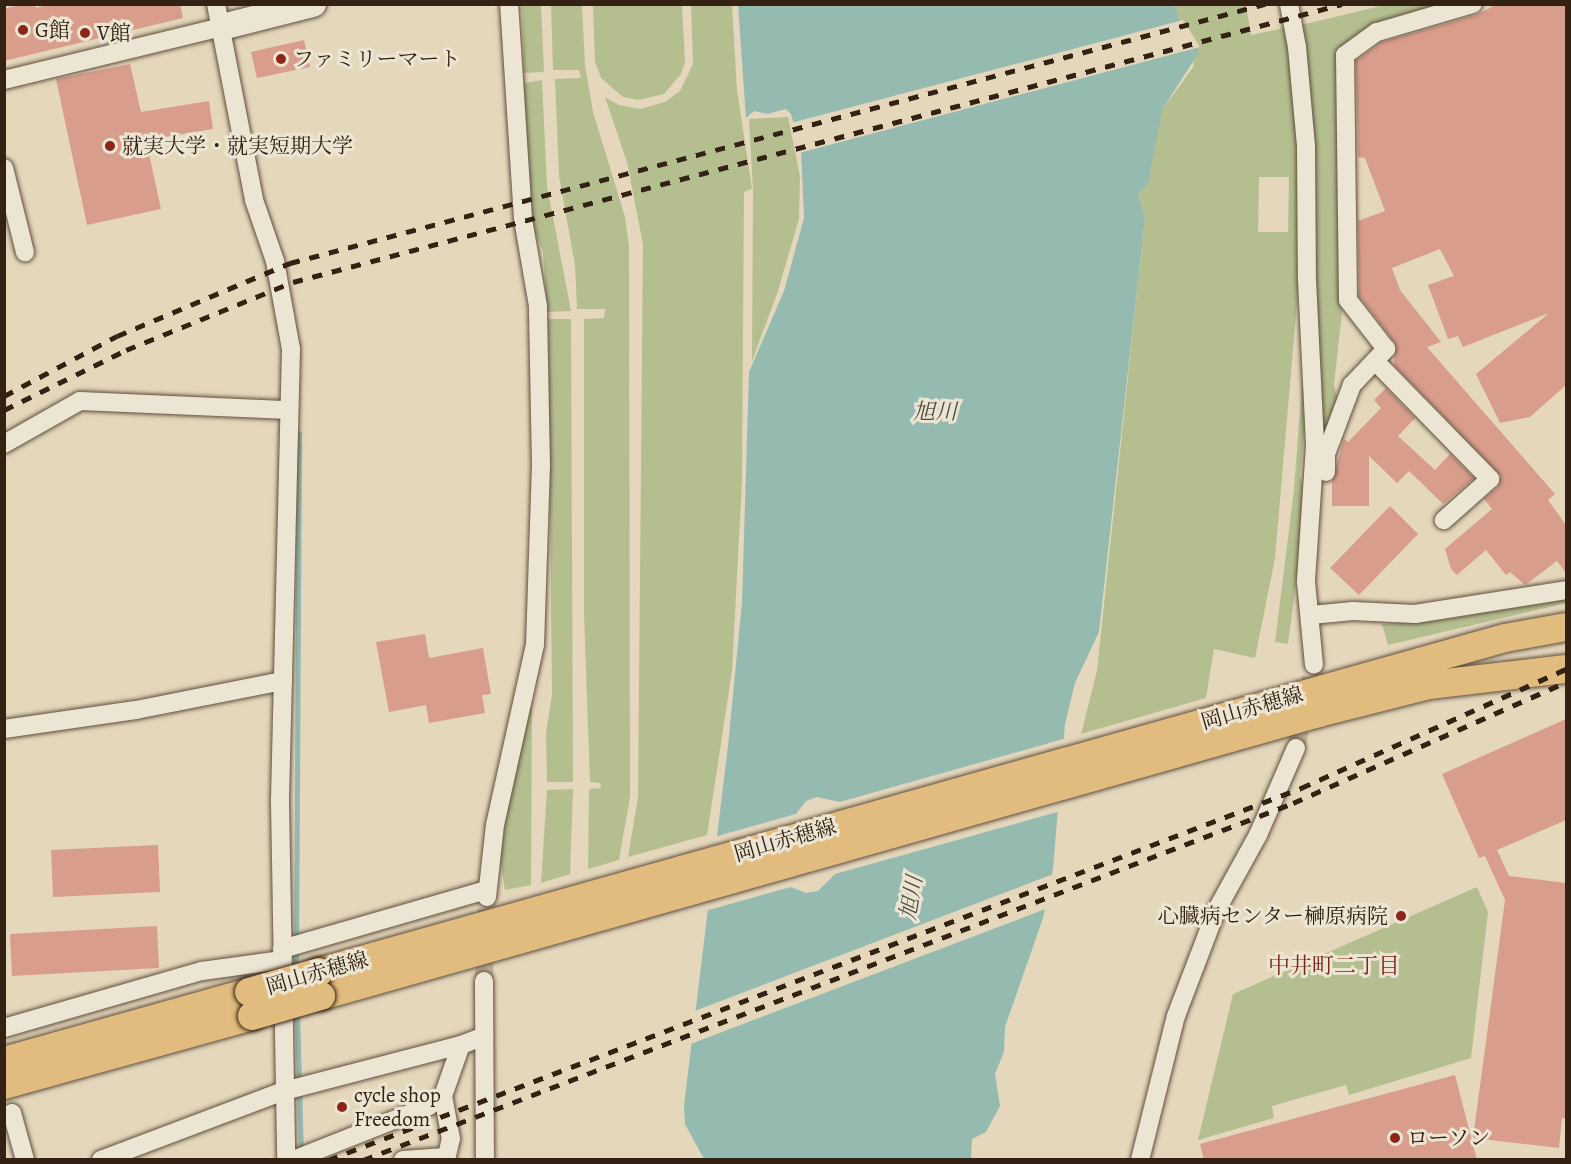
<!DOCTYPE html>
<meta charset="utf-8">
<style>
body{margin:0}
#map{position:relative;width:1571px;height:1164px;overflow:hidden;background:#e4d7bc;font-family:Alegreya,"Noto Serif JP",serif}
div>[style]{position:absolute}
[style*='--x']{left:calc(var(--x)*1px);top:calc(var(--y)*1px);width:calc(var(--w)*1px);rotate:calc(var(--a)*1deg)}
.green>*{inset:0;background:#b5be8f}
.water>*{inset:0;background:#95baaf}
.pier>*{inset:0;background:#e4d7bc}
.stream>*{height:5px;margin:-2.5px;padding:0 2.5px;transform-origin:2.5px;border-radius:2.5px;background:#95baaf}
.building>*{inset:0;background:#d99d8b}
.street-tunnel>*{height:18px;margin-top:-9px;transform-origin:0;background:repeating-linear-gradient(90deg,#c1b39a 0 18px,transparent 0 27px)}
.roads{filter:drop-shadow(0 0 2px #5f4e3d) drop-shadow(0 0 2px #5f4e3d)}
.street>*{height:18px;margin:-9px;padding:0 9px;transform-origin:9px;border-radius:9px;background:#ede5d3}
.secondary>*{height:26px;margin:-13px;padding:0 13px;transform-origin:13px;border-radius:13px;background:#ede5d3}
.primary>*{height:28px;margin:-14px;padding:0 14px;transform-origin:14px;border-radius:14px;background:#e2bc7e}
.rail>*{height:4.5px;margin-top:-2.25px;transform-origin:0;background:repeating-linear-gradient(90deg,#332113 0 10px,transparent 0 20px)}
.bridges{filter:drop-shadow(0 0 2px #332113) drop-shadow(0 0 2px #332113)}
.primary-bridge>*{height:28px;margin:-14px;padding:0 14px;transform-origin:14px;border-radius:14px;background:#e2bc7e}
.dots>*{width:16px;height:16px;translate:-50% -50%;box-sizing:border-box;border:3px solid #ede5d3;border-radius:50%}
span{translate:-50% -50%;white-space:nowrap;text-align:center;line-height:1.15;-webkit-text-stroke:6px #ede5d3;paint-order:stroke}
.poi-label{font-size:21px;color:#332113}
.left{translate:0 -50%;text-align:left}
.right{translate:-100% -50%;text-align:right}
.street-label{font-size:21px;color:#332113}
.water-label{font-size:22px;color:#504f42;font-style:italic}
.neighbourhood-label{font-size:22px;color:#7a1f14}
.frame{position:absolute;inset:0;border:6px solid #332113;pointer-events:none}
</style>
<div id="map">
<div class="green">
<div style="clip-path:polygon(522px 5px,541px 5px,544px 72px,524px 73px)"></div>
<div style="clip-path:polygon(551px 5px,582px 5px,585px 65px,593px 112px,625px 217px,629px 247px,630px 797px,619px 860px,588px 869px,589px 789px,601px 788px,600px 783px,590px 782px,584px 613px,584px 319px,604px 318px,605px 309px,577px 309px,575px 265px,559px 176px,555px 79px,581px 78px,579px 70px,553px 70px)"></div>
<div style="clip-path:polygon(593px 5px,682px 5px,685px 62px,681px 74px,664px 94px,638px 100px,623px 97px,601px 78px,595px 62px)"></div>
<div style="clip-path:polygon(691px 5px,732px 5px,737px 90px,752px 189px,744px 192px,742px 481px,732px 671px,707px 835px,628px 857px,638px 797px,643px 244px,627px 162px,605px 97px,619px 105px,640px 109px,665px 102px,680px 91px,693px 64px)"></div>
<div style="clip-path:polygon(evenodd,1170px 5px,1246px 5px,1251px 35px,1288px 27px,1300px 146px,1299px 280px,1275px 558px,1255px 658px,1214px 649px,1206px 698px,1081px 734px,1097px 671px,1138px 281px,1145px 218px,1138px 194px,1162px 110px,1194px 66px,1177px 9px,1170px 5px,1259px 177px,1289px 177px,1288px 232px,1258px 232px,1259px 177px)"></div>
<div style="clip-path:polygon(1385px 5px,1458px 5px,1349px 44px,1343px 303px,1334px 385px,1340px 408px,1323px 450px,1301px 25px)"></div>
<div style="clip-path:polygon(542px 80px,547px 186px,571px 311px,547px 312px,543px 251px,532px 226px,524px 83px)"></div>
<div style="clip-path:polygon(788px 117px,800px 176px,799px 219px,777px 294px,752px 361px,753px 190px,749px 119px)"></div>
<div style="clip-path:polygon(548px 319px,571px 319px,573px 782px,547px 782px,546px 733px,552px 695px)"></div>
<div style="clip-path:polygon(1303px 371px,1305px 424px,1300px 476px,1307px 500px,1288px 644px,1275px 642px,1294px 489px)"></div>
<div style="clip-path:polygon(1566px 598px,1566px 603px,1388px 645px,1382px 624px,1442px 620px)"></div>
<div style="clip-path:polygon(532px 700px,531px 885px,505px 890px,500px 860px,509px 790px)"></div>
<div style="clip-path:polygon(573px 789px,570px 874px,541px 883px,547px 790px)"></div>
<div style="clip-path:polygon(1477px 887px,1488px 912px,1471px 1058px,1349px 1095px,1346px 1085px,1272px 1106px,1274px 1118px,1198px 1140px,1233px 994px)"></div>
</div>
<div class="water">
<div style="clip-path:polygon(738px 5px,1170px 5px,1177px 9px,1183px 31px,1193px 37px,1199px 52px,1162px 110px,1148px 183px,1138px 194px,1145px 218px,1099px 632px,1075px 683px,1065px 724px,1053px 869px,1043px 918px,1005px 1027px,1004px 1052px,995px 1074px,1000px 1106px,986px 1132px,972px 1139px,971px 1159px,704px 1159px,685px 1124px,684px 1105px,728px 746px,742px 602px,749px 372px,784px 291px,804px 218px,801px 150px,791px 114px,786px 109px,767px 114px,754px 111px,746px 118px)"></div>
</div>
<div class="pier">
<div style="clip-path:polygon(1183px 20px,1200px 47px,799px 153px,791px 123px)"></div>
<div style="clip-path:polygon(1067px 738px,1061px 811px,835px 874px,818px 891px,806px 893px,791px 887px,705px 911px,714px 837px,796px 814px,806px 801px,817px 797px,840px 802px)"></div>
<div style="clip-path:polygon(1056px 873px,1048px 908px,688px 1045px,692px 1012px)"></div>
</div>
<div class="stream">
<div style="--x:296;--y:969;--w:536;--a:-89.68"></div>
<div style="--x:297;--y:1011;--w:141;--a:88.4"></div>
</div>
<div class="building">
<div style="clip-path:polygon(22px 4px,35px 4px,36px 8px,52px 4px,180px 4px,183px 18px,4px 61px,4px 9px)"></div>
<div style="clip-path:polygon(1497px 4px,1566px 4px,1566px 385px,1530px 417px,1500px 423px,1476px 374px,1549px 313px,1463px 347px,1458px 336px,1448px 339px,1428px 285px,1454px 276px,1440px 249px,1392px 268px,1400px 290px,1441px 342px,1427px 347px,1555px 494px,1548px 500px,1566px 525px,1566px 573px,1557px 561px,1525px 585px,1510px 572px,1506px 575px,1486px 550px,1457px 575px,1451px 569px,1445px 549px,1492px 509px,1484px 499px,1498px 487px,1501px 476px,1394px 365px,1395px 343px,1359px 296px,1358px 221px,1385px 211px,1365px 158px,1358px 157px,1356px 61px,1382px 42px,1476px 15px)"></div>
<div style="clip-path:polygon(304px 40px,310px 67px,257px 78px,251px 52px)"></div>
<div style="clip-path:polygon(130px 64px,141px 112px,209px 101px,213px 129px,146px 140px,161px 209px,87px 225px,56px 79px)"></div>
<div style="clip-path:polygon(1386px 388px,1415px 418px,1398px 436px,1435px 470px,1450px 454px,1474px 478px,1443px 504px,1409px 471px,1397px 483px,1369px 456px,1369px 506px,1332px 506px,1332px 481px,1344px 439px,1348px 442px,1381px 408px,1374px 400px)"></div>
<div style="clip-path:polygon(1390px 506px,1418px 534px,1359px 595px,1330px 568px)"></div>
<div style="clip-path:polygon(425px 634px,429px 658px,483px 648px,491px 694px,482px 695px,485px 713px,429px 723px,426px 705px,389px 712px,376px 642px)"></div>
<div style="clip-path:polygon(1566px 719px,1566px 820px,1497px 850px,1509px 876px,1566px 883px,1566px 1119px,1562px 1118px,1559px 1148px,1473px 1138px,1505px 900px,1485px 856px,1479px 858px,1442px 774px)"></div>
<div style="clip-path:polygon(158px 845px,160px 892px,53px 897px,51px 850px)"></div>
<div style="clip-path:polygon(157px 926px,159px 968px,12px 976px,10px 934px)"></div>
<div style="clip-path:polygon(1455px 1075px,1477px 1160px,1204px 1160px,1200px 1144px)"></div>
</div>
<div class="street-tunnel">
<div style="--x:1296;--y:748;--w:85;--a:-77.8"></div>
<div style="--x:484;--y:981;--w:84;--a:-88"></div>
</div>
<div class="roads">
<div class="street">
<div style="--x:216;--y:4;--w:200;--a:79"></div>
<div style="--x:254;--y:200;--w:65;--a:71"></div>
<div style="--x:275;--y:261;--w:89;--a:79.7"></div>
<div style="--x:291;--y:349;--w:453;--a:91.4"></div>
<div style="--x:280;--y:802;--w:358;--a:89"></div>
<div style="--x:1289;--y:4;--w:44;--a:79.5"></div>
<div style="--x:1297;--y:47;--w:99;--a:84.8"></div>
<div style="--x:1306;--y:146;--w:134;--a:89.6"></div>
<div style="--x:1307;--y:280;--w:165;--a:87.2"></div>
<div style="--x:1315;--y:445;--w:137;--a:93.8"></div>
<div style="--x:1306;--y:582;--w:83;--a:84.5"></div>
<div style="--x:4;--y:80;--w:224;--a:-13.7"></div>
<div style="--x:4;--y:168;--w:87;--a:76"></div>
<div style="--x:1375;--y:361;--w:165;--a:45.7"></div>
<div style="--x:1490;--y:479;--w:62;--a:138.3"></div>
<div style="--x:4;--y:444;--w:87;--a:-29.5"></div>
<div style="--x:80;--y:401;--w:209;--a:2.5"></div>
<div style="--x:1326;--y:472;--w:18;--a:-90"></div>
<div style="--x:1326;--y:454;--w:74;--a:-69.4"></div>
<div style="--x:1352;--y:385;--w:50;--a:-46.6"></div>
<div style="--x:1386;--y:349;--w:62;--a:-127.8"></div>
<div style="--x:1348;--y:300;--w:245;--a:-90.7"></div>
<div style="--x:1345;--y:55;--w:39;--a:-36"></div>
<div style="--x:1377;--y:32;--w:100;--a:-16.3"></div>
<div style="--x:1311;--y:615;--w:42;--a:-5.4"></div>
<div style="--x:1353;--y:611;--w:62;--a:2.8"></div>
<div style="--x:1415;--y:614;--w:153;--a:-9"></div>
<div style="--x:4;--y:729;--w:133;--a:-8.2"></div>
<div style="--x:136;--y:710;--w:150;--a:-11.2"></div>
<div style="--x:487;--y:897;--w:72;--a:-83.7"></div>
<div style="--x:495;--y:825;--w:184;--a:-77.5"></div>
<div style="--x:535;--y:645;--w:178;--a:-88.1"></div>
<div style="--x:541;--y:467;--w:161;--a:-91.1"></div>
<div style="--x:538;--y:306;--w:88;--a:-99.8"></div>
<div style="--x:523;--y:219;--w:215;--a:-93.7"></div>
<div style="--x:282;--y:949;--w:213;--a:-16.1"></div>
<div style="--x:484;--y:981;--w:179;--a:89.7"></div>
<div style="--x:4;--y:1028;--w:206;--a:-16.1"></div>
<div style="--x:202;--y:971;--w:81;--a:-7.8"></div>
<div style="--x:12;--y:1113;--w:49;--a:74.5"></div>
<div style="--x:101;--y:1160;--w:196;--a:-20.7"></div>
<div style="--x:284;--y:1091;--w:183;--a:-14.6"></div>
<div style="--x:461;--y:1045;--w:25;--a:-21"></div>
<div style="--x:293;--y:1160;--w:146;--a:-21.7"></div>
<div style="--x:429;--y:1106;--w:17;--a:-36"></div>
<div style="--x:403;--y:1160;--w:42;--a:-4.1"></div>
<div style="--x:446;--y:1160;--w:22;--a:-77"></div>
<div style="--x:451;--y:1139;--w:44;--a:-100.5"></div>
<div style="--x:443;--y:1096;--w:54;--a:-70.6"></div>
<div style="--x:1140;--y:1160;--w:148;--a:-76"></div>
<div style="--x:1176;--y:1016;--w:112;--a:-69.1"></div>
<div style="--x:1216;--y:911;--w:87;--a:-61.1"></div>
<div style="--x:1258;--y:835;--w:95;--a:-66.4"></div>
</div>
<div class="secondary">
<div style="--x:222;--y:27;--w:94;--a:-14.2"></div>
</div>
<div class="primary">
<div style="--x:319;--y:972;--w:1232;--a:-15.73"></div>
<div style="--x:1505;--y:638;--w:62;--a:-10.2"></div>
<div style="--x:321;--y:996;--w:1037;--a:-15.83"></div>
<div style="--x:1319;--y:713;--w:114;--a:-14.3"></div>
<div style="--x:1429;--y:685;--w:138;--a:-6.7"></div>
<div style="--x:4;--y:1061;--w:255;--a:-15.7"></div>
<div style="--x:4;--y:1085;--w:257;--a:-15.5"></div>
</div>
</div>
<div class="rail">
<div style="--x:4;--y:396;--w:128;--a:-28"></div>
<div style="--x:117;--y:336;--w:188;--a:-22.9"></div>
<div style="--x:290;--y:263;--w:1009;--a:-14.88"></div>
<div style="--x:4;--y:410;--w:136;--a:-26.2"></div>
<div style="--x:126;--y:350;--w:180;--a:-22.2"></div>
<div style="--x:293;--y:282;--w:1085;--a:-14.84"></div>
<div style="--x:328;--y:1160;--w:1042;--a:-20.92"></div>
<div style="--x:1301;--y:788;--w:290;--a:-24.2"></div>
<div style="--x:363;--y:1160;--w:996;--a:-21"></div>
<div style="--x:1293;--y:803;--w:299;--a:-23.9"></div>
</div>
<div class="bridges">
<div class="primary-bridge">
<div style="--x:249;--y:992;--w:73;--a:-15.9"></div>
<div style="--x:252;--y:1016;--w:72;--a:-16.2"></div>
</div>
</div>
<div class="dots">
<div style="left:23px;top:30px;background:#8f2418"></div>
<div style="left:85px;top:33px;background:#8f2418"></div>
<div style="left:281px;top:59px;background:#8f2418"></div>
<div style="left:110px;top:146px;background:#8f2418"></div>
<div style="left:1401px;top:916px;background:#8f2418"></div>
<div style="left:342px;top:1107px;background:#8f2418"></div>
<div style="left:1395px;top:1138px;background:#8f2418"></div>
</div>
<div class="poi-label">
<span class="left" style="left:35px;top:30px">G館</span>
<span class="left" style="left:97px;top:33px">V館</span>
<span class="left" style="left:293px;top:59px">ファミリーマート</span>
<span class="left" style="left:122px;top:146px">就実大学・就実短期大学</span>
<span class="right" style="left:1388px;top:916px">心臓病センター榊原病院</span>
<span class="left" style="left:354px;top:1107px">cycle shop<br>Freedom</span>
<span class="left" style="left:1407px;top:1138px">ローソン</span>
</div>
<div class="street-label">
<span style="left:1252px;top:708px;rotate:-16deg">岡山赤穂線</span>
<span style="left:785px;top:840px;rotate:-16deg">岡山赤穂線</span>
<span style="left:317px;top:973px;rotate:-16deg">岡山赤穂線</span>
</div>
<div class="water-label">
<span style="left:935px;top:413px">旭川</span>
<span style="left:912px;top:898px;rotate:-80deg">旭川</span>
</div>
<div class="neighbourhood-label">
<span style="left:1334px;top:967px">中井町二丁目</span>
</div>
<div class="frame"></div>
</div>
